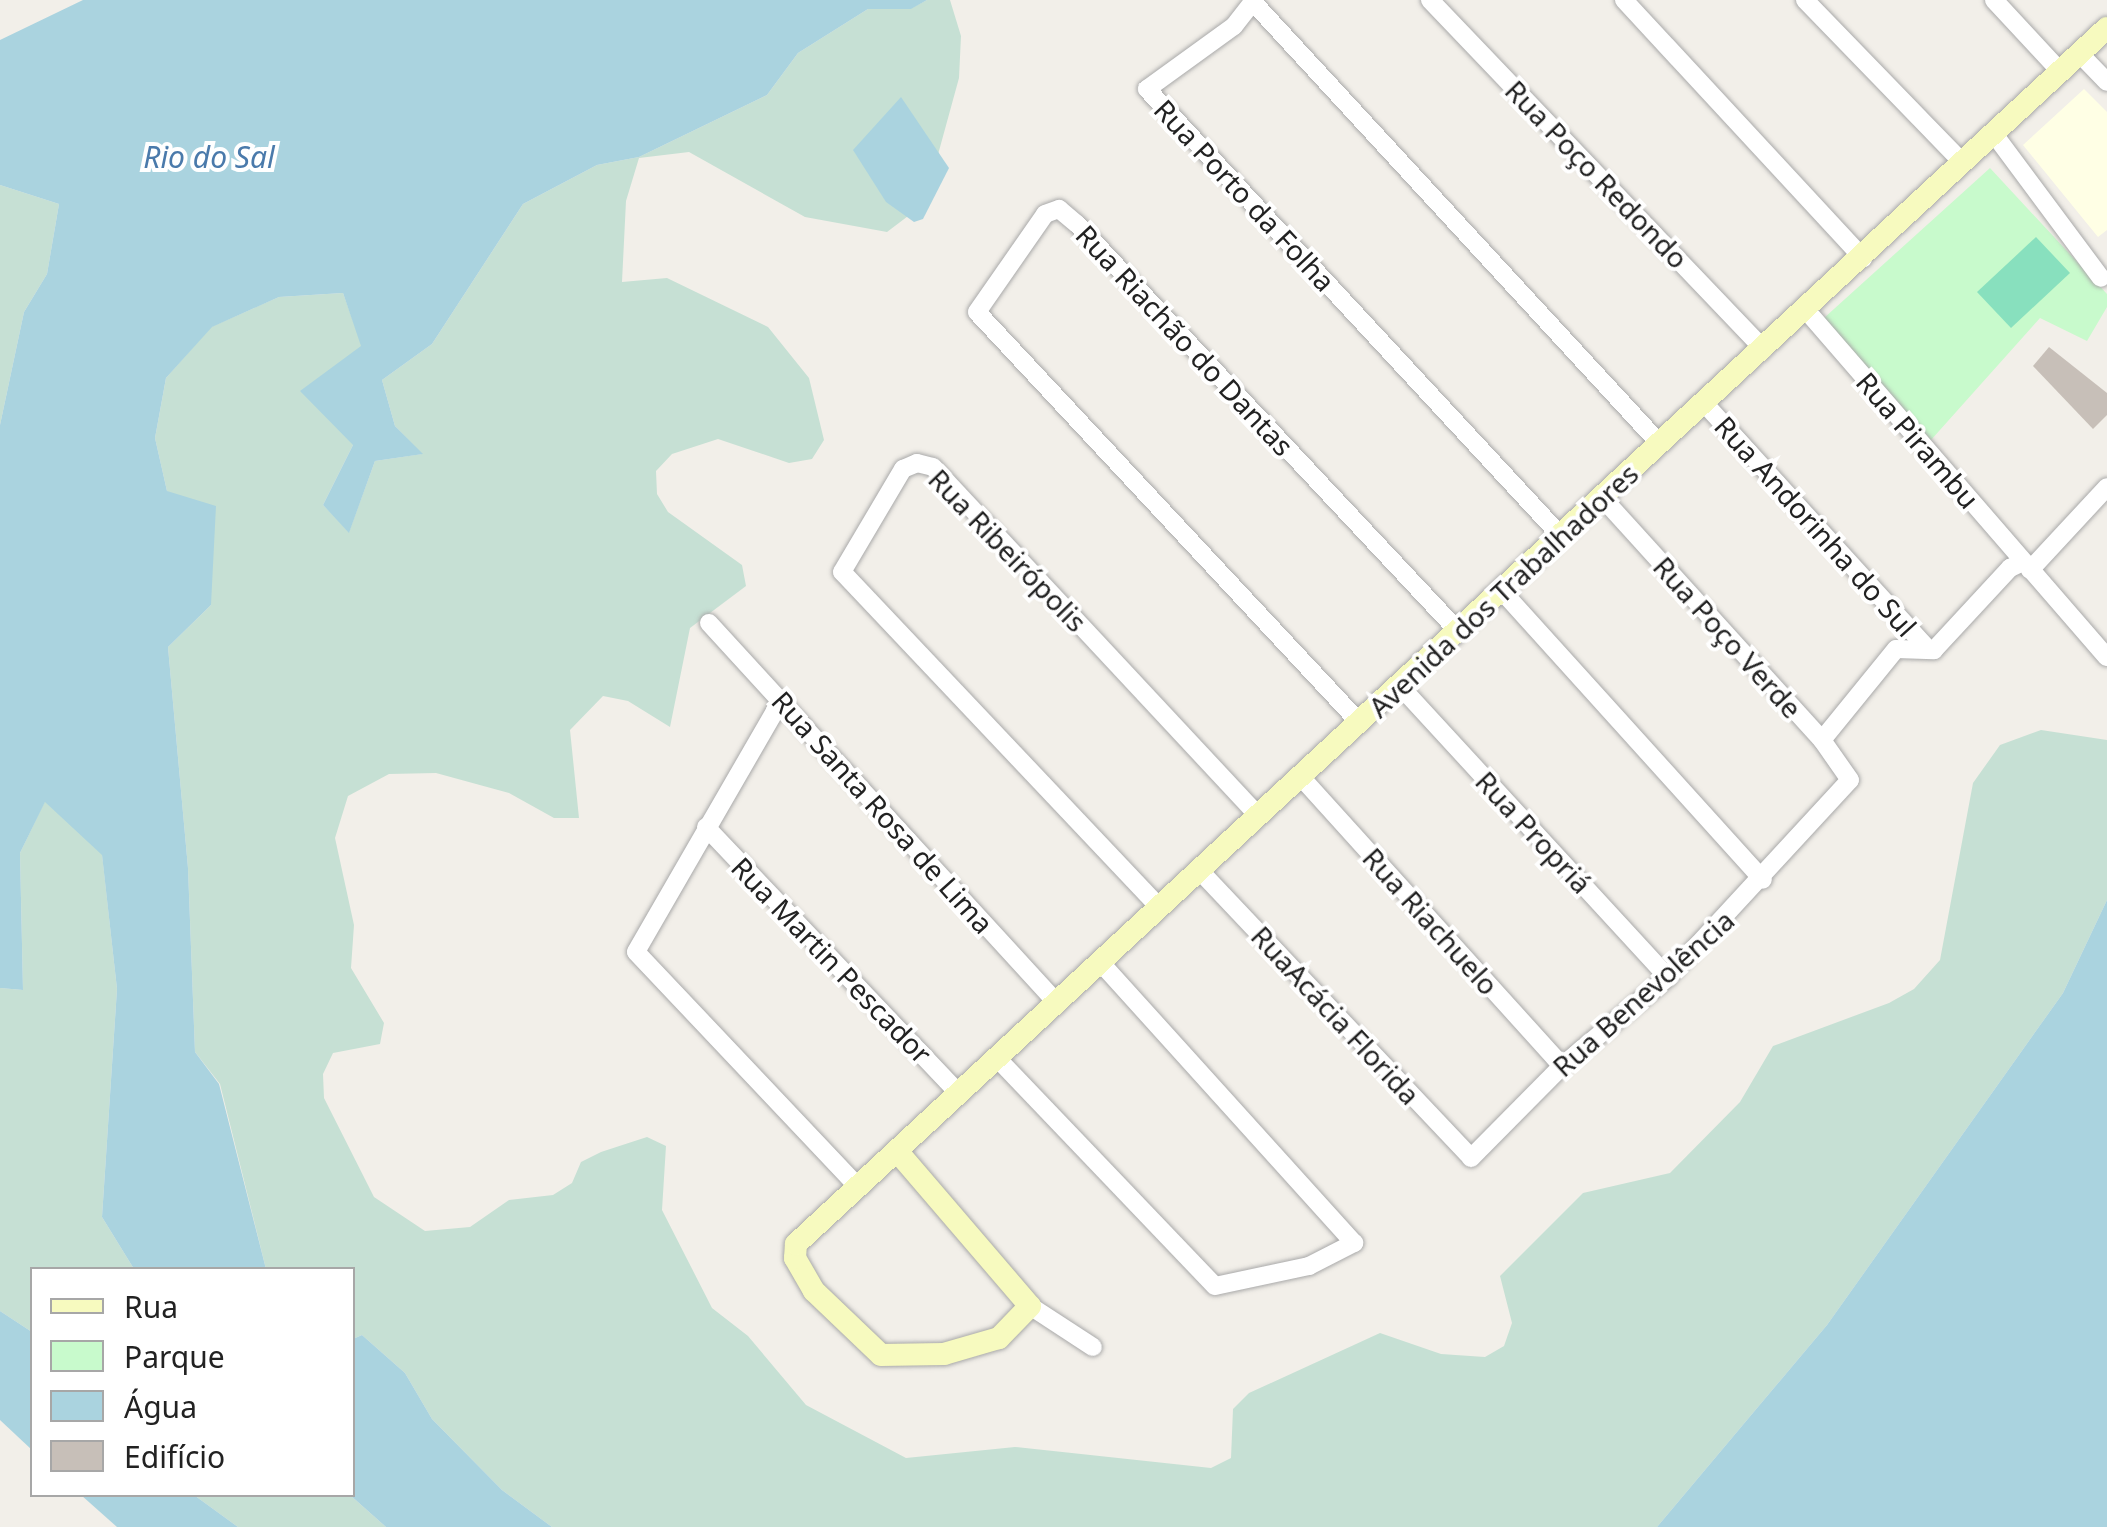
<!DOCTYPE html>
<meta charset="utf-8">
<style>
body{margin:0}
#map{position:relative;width:2107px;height:1527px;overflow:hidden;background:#f2efe9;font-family:"Noto Sans",sans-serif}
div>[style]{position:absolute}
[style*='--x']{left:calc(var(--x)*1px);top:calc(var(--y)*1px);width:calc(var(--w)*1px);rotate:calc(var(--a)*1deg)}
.education>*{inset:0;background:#ffffe5}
.wetland>*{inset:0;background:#c6e0d4}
.park>*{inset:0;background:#c8facc}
.pitch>*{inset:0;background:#88e0be}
.water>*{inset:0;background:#aad3df}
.building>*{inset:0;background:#c7bfb8}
.roads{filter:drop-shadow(0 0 2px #a9a9a9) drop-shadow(0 0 2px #a9a9a9)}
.street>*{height:18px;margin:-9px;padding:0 9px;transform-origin:9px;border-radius:9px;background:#fff}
.secondary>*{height:22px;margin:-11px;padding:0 11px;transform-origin:11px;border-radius:11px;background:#f7fabf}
span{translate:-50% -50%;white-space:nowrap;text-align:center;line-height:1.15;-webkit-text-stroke:8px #fff;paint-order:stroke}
.street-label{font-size:28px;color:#222}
.water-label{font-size:30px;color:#4a7aab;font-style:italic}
.legend{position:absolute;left:30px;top:1267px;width:325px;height:230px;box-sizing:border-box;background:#fff;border:2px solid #a7a7a7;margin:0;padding:12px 18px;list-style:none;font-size:30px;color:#222}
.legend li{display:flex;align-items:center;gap:20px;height:50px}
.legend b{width:50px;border:2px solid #a7a7a7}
</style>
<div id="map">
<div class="education">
<div style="clip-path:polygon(2084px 89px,2107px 112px,2107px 230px,2098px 237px,2023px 145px)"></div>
</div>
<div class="wetland">
<div style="clip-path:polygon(927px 0,950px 0,961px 36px,959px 78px,928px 191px,920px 207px,887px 232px,805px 217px,689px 152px,639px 158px,626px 201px,622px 282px,667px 278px,768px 327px,809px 378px,824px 440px,812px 459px,789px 463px,718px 439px,672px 454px,656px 471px,657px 494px,668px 512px,742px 565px,746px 586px,690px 628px,670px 727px,628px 701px,603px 696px,570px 730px,579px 818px,554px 818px,509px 793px,436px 773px,389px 774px,348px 796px,335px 838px,354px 925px,351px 968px,384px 1023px,380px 1044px,333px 1053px,323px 1074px,324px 1098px,374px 1197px,425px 1231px,470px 1227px,509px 1200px,553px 1195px,572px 1183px,581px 1162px,601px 1152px,647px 1137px,666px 1146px,662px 1210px,712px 1308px,748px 1336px,806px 1405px,906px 1458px,1015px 1447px,1211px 1468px,1231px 1458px,1233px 1409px,1249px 1393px,1380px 1333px,1441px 1354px,1485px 1357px,1504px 1346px,1512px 1323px,1500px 1276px,1583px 1193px,1670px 1173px,1740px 1102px,1773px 1046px,1889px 1003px,1914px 989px,1940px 960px,1973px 783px,2000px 745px,2041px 730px,2107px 740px,2107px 900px,2063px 993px,1827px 1325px,1657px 1527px,552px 1527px,502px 1490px,432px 1419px,405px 1373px,362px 1335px,353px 1339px,352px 1270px,266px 1269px,220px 1084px,195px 1052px,188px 868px,168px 647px,211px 605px,167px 491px,155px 438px,166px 378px,211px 327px,279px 297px,343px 293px,362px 346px,353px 445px,323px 505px,349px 532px,375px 461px,422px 454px,395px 426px,382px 380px,432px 344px,523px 204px,597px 165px,639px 157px,767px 95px,798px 53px,868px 9px,910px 9px)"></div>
<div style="clip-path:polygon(0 185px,59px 204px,47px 274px,24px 312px,0 425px)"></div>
<div style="clip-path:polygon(45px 801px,102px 854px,117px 989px,102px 1217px,134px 1269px,32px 1270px,32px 1332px,0 1311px,0 988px,23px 990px,20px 853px)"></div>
<div style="clip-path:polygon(194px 1495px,350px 1495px,386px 1527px,238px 1527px)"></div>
</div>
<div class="park">
<div style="clip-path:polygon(1990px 168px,2107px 294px,2107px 307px,2087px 341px,2040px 318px,1931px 440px,1824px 318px)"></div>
</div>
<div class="pitch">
<div style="clip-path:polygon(2036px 237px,2070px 273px,2011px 328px,1977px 292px)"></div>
</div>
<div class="water">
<div style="clip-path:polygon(83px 0,927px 0,911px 9px,868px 9px,798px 53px,767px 95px,639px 157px,597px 165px,523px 204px,432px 344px,382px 380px,395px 426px,423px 454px,375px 461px,349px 533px,323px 505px,353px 445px,300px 391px,361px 346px,343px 293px,279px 297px,212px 327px,166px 378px,155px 438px,167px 491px,216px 506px,211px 605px,168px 647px,188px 868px,195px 1052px,219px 1084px,266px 1269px,134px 1269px,102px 1217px,117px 989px,102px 855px,45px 802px,20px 853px,23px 990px,0 988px,0 425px,24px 312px,47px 274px,59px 204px,0 185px,0 40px)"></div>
<div style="clip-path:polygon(901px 97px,949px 168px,923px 219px,914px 222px,886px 202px,853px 150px)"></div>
<div style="clip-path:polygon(2107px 900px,2107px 1527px,1657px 1527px,1827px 1325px,2063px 993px)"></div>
<div style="clip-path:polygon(0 1311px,32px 1332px,32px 1450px,0 1420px)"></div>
<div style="clip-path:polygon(362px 1335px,405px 1373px,432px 1419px,502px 1490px,552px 1527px,386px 1527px,350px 1495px,353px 1339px)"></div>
<div style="clip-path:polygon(81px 1495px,194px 1495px,238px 1527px,117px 1527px)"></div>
</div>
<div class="building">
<div style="clip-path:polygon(2049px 347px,2107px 393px,2107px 415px,2093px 429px,2033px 366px)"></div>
</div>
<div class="roads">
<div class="street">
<div style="--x:1430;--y:0;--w:483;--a:46.3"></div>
<div style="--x:1624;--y:0;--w:352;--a:47.2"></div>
<div style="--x:1805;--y:0;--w:226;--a:45.9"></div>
<div style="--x:1994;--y:0;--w:98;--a:47.1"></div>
<div style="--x:2079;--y:53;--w:40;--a:46"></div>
<div style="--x:1994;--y:134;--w:179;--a:53.4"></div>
<div style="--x:1806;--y:310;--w:459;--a:49.1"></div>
<div style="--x:1705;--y:404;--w:330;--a:47.7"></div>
<div style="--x:1560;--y:535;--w:608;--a:-132.8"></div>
<div style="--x:1147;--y:89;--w:107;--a:-35.9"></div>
<div style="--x:1234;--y:26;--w:31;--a:-52"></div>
<div style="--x:1253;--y:2;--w:601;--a:47.36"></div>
<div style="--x:2030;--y:570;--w:113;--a:-47.1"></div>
<div style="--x:1502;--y:591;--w:389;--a:47.9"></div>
<div style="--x:709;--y:623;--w:514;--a:47.52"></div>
<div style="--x:1400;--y:686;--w:396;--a:47.4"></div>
<div style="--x:787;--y:707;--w:13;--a:162"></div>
<div style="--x:775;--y:711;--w:278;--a:120"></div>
<div style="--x:636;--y:952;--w:322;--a:46.6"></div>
<div style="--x:1359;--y:722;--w:560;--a:-132.98"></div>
<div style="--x:977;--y:312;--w:119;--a:-55.2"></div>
<div style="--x:1045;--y:214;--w:15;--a:-20"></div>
<div style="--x:1059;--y:209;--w:23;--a:40"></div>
<div style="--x:1077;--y:224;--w:558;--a:46.89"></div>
<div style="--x:1822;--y:740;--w:117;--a:-50.9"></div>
<div style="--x:1896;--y:649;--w:38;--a:2"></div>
<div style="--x:1934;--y:650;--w:112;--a:-47.2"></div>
<div style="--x:2010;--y:568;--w:14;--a:-25"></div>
<div style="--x:1301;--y:777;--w:389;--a:47.9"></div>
<div style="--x:706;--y:827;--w:366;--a:46.5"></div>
<div style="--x:1201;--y:872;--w:393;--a:46.6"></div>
<div style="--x:1471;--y:1158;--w:129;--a:-45.3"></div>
<div style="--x:1562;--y:1066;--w:138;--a:-40"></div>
<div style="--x:1668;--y:977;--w:268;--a:-47.3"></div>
<div style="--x:1850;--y:780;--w:49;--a:-125"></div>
<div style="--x:1822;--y:740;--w:328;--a:-132.2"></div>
<div style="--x:1159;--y:907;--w:461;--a:-133.4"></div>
<div style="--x:842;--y:572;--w:120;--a:-59.4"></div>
<div style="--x:903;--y:469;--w:15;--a:-23"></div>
<div style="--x:917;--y:463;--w:16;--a:14"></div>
<div style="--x:933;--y:467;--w:477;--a:47"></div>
<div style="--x:997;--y:1058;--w:315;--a:46.3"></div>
<div style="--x:1215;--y:1286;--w:96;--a:-12"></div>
<div style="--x:1309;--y:1266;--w:51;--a:-27.1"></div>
<div style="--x:1354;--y:1243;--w:380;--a:-132.1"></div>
<div style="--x:1030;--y:1306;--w:75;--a:33.1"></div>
</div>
<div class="secondary">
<div style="--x:897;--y:1151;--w:204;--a:49.4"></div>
<div style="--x:1030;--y:1306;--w:45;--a:134.1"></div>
<div style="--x:999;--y:1338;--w:57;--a:163.8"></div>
<div style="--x:944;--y:1354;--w:63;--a:179.1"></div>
<div style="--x:881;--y:1355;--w:93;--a:-136.3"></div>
<div style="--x:814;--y:1291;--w:38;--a:-120"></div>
<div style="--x:795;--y:1258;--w:14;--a:-86"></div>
<div style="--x:796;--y:1244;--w:1788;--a:-42.85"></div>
</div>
</div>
<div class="street-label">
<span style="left:1597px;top:174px;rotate:46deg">Rua Poço Redondo</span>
<span style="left:1245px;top:195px;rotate:47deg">Rua Porto da Folha</span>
<span style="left:1185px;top:340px;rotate:47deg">Rua Riachão do Dantas</span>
<span style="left:1918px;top:440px;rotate:49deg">Rua Pirambu</span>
<span style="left:1816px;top:526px;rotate:48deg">Rua Andorinha do Sul</span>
<span style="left:1008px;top:550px;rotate:46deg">Rua Ribeirópolis</span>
<span style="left:1503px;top:590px;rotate:-43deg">Avenida dos Trabalhadores</span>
<span style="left:1728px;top:637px;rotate:48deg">Rua Poço Verde</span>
<span style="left:883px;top:812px;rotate:48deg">Rua Santa Rosa de Lima</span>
<span style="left:1534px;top:832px;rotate:47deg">Rua Propriá</span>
<span style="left:1431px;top:921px;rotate:48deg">Rua Riachuelo</span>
<span style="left:832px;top:960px;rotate:46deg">Rua Martin Pescador</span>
<span style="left:1643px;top:993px;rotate:-42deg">Rua Benevolência</span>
<span style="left:1336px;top:1015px;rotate:47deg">RuaAcácia Florida</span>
</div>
<div class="water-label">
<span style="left:209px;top:157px">Rio do Sal</span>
</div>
<ul class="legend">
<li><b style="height:12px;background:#f7fabf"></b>Rua</li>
<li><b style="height:28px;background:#c8facc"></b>Parque</li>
<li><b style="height:28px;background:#aad3df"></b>Água</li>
<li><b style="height:28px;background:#c7bfb8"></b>Edifício</li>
</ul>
</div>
